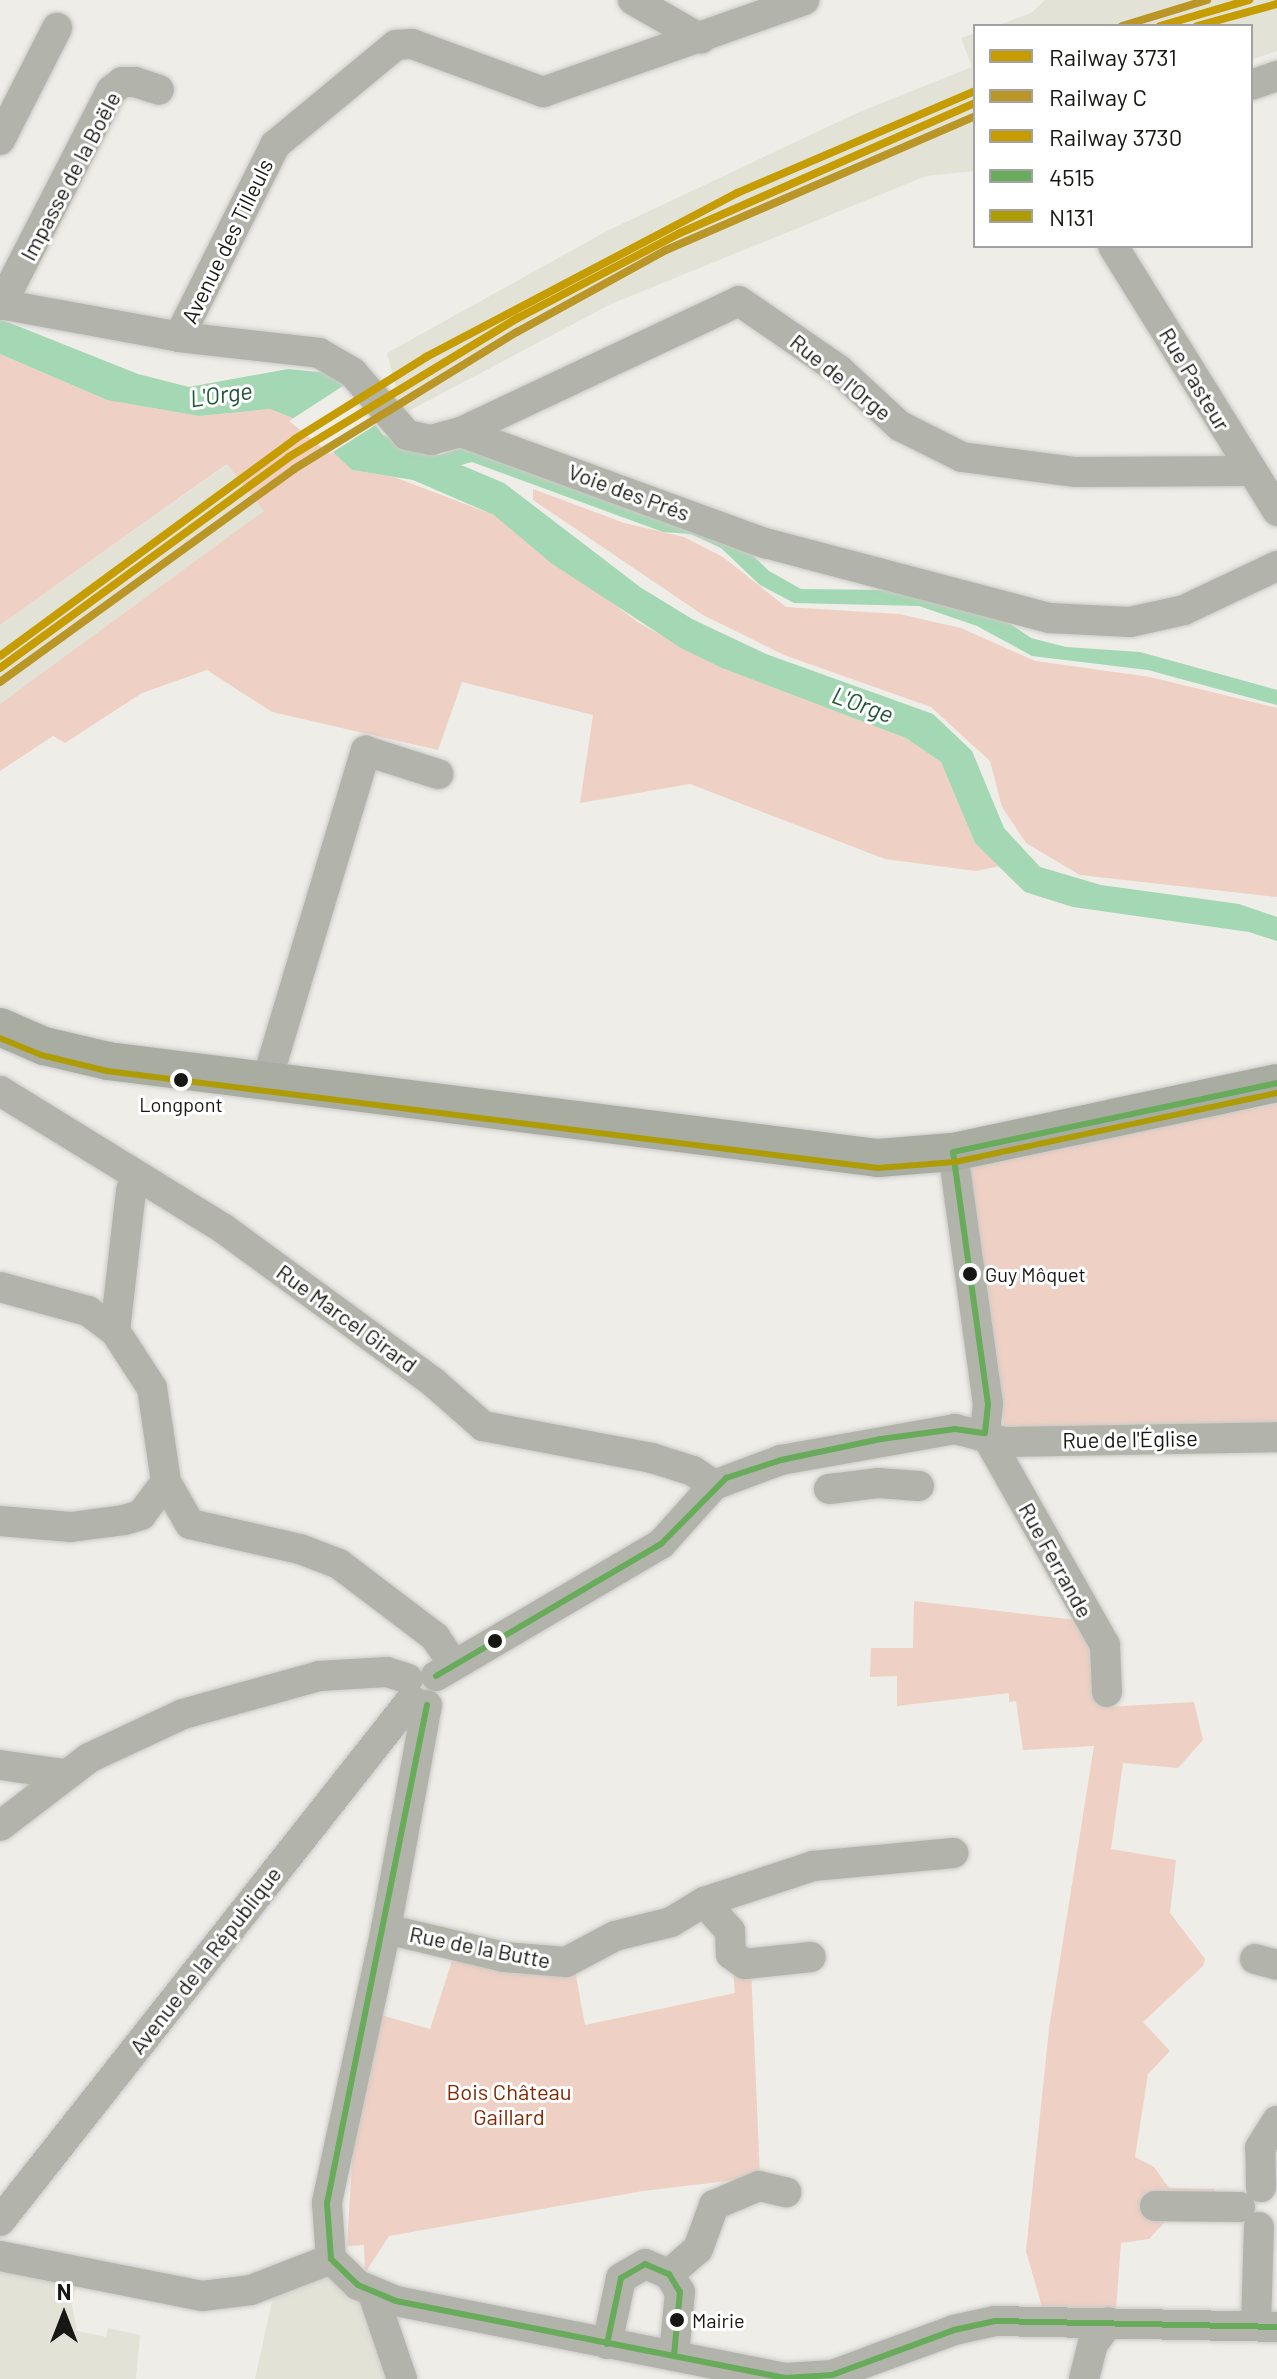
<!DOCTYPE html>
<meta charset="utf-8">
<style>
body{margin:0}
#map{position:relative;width:1277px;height:2379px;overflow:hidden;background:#eeede8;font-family:Barlow,sans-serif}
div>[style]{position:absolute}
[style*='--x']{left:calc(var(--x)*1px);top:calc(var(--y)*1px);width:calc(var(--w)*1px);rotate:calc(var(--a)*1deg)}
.built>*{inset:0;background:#e3e2d7}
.green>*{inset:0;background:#efd0c4}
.water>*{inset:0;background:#a4d7b3}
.pier>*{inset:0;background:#eeede8}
.roads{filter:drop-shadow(0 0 2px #cbcac7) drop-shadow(0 0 2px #cbcac7)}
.minor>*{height:30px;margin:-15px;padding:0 15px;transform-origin:15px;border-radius:15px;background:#b2b4ab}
.major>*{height:38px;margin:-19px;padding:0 19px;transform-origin:19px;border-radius:19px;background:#a9aca1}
.bus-1>*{height:6px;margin:-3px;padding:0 3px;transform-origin:3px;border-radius:3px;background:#67ab5b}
.bus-2>*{height:6px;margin:-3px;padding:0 3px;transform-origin:3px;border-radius:3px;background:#ae9c07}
.rail-1>*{height:8px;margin:-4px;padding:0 4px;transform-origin:4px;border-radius:4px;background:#c59c02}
.rail-2>*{height:8px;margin:-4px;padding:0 4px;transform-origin:4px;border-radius:4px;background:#b99625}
.rail-3>*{height:8px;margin:-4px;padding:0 4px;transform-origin:4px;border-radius:4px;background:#c59c02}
.dots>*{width:22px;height:22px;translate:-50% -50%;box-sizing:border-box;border:4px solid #fff;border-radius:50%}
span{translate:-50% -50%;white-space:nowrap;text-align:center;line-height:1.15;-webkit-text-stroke:6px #fff;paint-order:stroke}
.bus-label{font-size:20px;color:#171714}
.left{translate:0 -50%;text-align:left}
.street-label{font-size:22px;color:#171714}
.park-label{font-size:22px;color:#842804}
.water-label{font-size:24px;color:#205635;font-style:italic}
.legend{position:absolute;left:973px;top:24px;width:280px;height:224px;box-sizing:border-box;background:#fff;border:2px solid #a2a2a1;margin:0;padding:10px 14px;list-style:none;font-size:24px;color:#171714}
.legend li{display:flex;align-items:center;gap:16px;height:40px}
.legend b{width:40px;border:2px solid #a2a2a1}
.north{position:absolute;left:24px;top:2275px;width:80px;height:80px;-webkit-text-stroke:6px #fff;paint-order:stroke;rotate:0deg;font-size:22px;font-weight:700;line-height:32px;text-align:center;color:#171714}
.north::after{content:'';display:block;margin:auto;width:28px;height:36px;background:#171714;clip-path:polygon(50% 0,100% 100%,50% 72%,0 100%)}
</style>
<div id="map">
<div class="built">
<div style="clip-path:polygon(1045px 0,1277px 0,1277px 51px,1251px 60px,1251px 26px,996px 26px,1031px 13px)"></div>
<div style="clip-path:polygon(975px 33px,975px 171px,926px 176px,611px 304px,403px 414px,387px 353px,607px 231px,857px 113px,972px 67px,961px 38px)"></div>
<div style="clip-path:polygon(228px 464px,264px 511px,0 739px,0 625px)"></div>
<div style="clip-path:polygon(0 2268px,77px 2283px,72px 2305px,77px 2331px,106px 2337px,108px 2328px,140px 2335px,136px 2379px,0 2379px)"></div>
<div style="clip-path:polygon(330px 2272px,357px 2290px,396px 2379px,255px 2379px,274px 2292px)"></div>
</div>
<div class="green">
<div style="clip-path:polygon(0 354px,107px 400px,199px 416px,270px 409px,300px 421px,352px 470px,394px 477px,494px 515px,639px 623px,722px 668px,906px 738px,941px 762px,975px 843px,1000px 866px,976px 871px,885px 859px,690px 784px,580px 803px,593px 715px,462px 682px,438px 750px,272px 712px,207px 670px,142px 693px,65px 743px,53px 736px,0 771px,0 704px,264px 511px,227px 464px,0 625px)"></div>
<div style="clip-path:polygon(533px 489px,624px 523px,684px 537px,723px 557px,786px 607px,899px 614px,961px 628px,1035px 661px,1150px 677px,1277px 708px,1277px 897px,1080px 875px,1026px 843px,1002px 807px,990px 761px,931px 707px,784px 655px,703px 615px,533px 500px)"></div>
<div style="clip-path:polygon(1277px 1104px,1277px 1427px,1005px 1432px,967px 1175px,979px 1158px)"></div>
<div style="clip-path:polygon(914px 1601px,1076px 1620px,1097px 1662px,1106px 1707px,1194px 1702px,1203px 1740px,1178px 1768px,1123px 1763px,1111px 1849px,1176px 1860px,1170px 1913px,1205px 1959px,1203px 1966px,1143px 2022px,1170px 2051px,1148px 2074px,1135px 2157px,1154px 2167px,1169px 2188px,1214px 2189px,1224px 2222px,1165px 2222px,1149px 2239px,1121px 2243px,1115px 2322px,1046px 2321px,1026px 2251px,1049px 2029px,1094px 1746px,1023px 1750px,1016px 1701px,1009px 1702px,1009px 1693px,897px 1706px,897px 1676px,870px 1677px,871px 1648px,913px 1648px)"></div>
<div style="clip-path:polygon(454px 1955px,574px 1965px,585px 2025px,735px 1993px,733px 1969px,751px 1967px,760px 2177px,643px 2191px,389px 2236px,365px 2273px,364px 2245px,347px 2246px,354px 2129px,374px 2013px,430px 2029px)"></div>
</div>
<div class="water">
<div style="clip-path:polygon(0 319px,138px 374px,189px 387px,288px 369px,338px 374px,383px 435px,439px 455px,468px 446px,746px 549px,769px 571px,801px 589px,891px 590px,994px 613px,1031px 638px,1066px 647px,1140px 652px,1277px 690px,1277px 705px,1148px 670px,1032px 656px,977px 626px,919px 606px,794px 603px,760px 585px,721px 548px,691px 534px,663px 532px,472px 462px,461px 465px,504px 483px,640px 587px,692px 619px,766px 654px,933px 714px,972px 751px,1004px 828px,1040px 867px,1101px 885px,1239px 904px,1277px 917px,1277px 941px,1249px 932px,1073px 907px,1025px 892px,975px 843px,941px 762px,906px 738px,722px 668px,681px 648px,551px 563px,494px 515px,413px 480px,352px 470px,300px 421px,270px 409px,199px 416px,107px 400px,0 354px)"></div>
</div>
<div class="pier">
<div style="clip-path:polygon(349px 382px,377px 424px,330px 454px,289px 421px)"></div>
</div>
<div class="roads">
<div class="minor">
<div style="--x:633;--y:0;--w:78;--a:29.8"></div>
<div style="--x:1251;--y:85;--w:28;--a:-19"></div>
<div style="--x:0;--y:140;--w:126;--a:-63"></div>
<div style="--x:1113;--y:246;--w:312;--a:58.2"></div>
<div style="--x:0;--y:304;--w:182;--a:10.4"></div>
<div style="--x:179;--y:337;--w:141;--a:6.5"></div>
<div style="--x:319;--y:353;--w:39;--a:30"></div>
<div style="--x:353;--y:373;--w:82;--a:48.9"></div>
<div style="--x:407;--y:435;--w:25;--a:12"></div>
<div style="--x:431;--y:440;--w:31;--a:-15"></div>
<div style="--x:461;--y:432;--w:324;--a:20.1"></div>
<div style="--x:765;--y:543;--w:294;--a:14.8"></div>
<div style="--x:1049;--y:618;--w:81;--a:2.8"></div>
<div style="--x:1130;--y:622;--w:55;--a:-12.5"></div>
<div style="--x:1184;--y:610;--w:103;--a:-25.3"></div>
<div style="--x:1;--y:305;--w:241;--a:-62.8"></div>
<div style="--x:111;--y:91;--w:14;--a:-39"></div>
<div style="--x:122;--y:82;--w:13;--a:0"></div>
<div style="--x:135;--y:82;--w:25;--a:18"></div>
<div style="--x:179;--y:337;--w:215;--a:-63.4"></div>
<div style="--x:275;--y:145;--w:157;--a:-39.6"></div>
<div style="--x:396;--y:45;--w:16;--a:-4"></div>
<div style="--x:412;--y:44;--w:140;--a:20.1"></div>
<div style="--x:543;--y:92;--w:277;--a:-19.4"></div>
<div style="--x:461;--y:432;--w:307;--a:-25.2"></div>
<div style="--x:739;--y:301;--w:121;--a:34.6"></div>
<div style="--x:839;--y:370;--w:83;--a:42.6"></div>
<div style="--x:900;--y:426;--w:69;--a:26.6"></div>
<div style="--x:962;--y:457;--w:115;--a:7.5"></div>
<div style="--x:1076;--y:472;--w:175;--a:-0.3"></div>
<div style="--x:267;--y:1080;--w:344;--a:-73.3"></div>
<div style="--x:366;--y:751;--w:76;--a:17.7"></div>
<div style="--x:0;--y:1091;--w:263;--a:31.6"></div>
<div style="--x:224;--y:1229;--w:259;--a:36.2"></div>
<div style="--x:433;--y:1382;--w:67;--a:41.3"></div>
<div style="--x:483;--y:1426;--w:172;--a:10.7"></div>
<div style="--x:652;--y:1458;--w:43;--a:17.6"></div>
<div style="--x:693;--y:1471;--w:25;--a:34"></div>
<div style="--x:953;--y:1152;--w:254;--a:82.1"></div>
<div style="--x:988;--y:1404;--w:29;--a:96"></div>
<div style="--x:0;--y:1287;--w:91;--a:15.3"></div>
<div style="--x:88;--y:1311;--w:34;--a:37"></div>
<div style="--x:115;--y:1331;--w:68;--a:57"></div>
<div style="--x:152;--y:1388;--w:95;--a:81.5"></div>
<div style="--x:166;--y:1482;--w:48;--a:60.3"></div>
<div style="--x:190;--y:1524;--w:113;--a:12.8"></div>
<div style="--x:300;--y:1549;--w:42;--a:21"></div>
<div style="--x:339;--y:1564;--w:121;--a:37.2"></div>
<div style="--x:435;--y:1637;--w:34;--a:56"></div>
<div style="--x:115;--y:1331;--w:142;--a:-83.5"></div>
<div style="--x:985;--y:1433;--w:244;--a:60.5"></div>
<div style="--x:1105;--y:1645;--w:47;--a:87.6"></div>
<div style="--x:829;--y:1489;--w:49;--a:-7"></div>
<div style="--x:878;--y:1483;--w:41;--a:4.2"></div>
<div style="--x:0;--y:1521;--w:71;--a:4.8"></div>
<div style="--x:71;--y:1527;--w:53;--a:-7.5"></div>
<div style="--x:124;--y:1520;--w:18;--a:-16"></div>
<div style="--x:141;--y:1515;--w:41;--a:-52.9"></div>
<div style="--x:436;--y:1676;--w:261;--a:-30.4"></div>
<div style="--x:661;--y:1544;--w:79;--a:-48.1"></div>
<div style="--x:714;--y:1485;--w:72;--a:-20.5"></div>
<div style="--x:781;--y:1460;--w:177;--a:-10.1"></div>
<div style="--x:955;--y:1429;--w:51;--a:14.9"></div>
<div style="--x:1004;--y:1442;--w:273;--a:-1"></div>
<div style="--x:427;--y:1705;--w:228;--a:100.4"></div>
<div style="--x:386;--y:1929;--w:280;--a:102.2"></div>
<div style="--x:327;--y:2203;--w:56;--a:85.9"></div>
<div style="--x:331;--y:2259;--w:37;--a:44"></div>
<div style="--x:358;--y:2285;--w:41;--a:22.8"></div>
<div style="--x:396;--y:2301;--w:398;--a:11.2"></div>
<div style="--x:786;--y:2378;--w:46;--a:-3.7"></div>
<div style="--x:832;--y:2375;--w:130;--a:-20.2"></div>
<div style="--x:954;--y:2330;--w:42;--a:-12.4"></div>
<div style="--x:995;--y:2321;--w:282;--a:1.2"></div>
<div style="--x:0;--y:1765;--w:65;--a:8"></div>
<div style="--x:0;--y:1826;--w:112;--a:-37.4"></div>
<div style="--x:89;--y:1758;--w:104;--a:-25.1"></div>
<div style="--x:183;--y:1714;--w:141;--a:-15.6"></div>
<div style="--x:319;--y:1676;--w:68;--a:-3.4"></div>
<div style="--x:387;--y:1672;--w:22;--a:18"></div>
<div style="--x:704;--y:1902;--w:39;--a:48"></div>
<div style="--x:730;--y:1931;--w:23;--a:88"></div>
<div style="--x:731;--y:1954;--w:17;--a:36"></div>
<div style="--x:745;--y:1964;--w:66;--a:-6.1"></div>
<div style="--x:386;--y:1929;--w:121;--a:13.3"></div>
<div style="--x:504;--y:1957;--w:62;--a:4.6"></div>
<div style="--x:566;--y:1962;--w:55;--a:-28"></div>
<div style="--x:615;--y:1936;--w:58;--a:-14"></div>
<div style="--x:671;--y:1922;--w:39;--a:-31"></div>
<div style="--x:704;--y:1902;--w:115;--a:-18.3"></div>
<div style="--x:813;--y:1866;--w:141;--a:-5.3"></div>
<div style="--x:1255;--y:1959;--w:23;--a:15"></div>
<div style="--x:1261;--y:2187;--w:39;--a:-91"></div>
<div style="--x:1260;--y:2148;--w:32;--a:-58"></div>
<div style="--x:1155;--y:2206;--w:85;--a:0.7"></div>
<div style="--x:0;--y:2221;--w:664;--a:-51.73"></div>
<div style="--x:0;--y:2256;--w:206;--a:11.2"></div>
<div style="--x:202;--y:2296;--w:49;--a:-7"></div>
<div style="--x:251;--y:2290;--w:86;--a:-21.2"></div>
<div style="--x:669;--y:2274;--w:38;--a:-41"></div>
<div style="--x:698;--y:2249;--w:47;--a:-70"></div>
<div style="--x:714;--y:2205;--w:49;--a:-22.9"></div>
<div style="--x:759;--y:2186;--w:28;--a:13"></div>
<div style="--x:373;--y:2294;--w:90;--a:71.2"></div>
<div style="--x:1256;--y:2326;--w:99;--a:-88.3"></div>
<div style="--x:607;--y:2344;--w:67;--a:-78"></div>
<div style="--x:621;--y:2278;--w:28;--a:-30"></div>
<div style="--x:645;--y:2264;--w:26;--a:23"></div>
<div style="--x:669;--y:2274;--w:21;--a:59"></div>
<div style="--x:680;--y:2292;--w:64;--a:95.4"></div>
<div style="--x:1084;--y:2379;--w:36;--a:-76"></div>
<div style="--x:1093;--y:2344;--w:27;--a:-54"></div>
</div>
<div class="major">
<div style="--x:0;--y:1027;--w:48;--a:23.4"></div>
<div style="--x:44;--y:1046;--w:66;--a:13.2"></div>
<div style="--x:108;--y:1061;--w:776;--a:7.18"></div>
<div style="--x:878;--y:1158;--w:75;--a:-4.6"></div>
<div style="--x:953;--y:1152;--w:331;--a:-12"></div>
</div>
</div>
<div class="bus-1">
<div style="--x:436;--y:1676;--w:261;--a:-30.4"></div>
<div style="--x:661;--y:1544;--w:93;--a:-45.4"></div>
<div style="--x:726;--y:1478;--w:58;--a:-18.1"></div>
<div style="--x:781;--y:1460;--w:102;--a:-11.9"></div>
<div style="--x:881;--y:1439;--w:75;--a:-7.7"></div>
<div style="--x:955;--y:1429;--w:30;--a:8"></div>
<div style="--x:985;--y:1433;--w:29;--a:-84"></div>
<div style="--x:988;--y:1404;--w:254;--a:-97.9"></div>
<div style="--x:953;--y:1152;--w:331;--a:-12"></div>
<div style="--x:427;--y:1705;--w:508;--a:101.35"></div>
<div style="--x:327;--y:2203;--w:56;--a:85.9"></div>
<div style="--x:331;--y:2259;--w:37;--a:44"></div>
<div style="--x:358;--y:2285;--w:41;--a:22.8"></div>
<div style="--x:396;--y:2301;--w:398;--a:11.2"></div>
<div style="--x:786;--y:2378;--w:46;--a:-3.7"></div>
<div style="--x:832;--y:2375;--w:130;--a:-20.2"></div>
<div style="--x:954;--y:2330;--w:42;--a:-12.4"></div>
<div style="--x:995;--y:2321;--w:282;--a:1.2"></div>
<div style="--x:607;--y:2344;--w:67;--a:-78"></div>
<div style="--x:621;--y:2278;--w:28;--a:-30"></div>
<div style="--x:645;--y:2264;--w:26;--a:23"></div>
<div style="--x:669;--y:2274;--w:21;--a:59"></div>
<div style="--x:680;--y:2292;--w:64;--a:95.4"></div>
</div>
<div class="bus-2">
<div style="--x:0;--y:1038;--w:44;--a:22.5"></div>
<div style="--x:41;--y:1055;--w:68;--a:13.6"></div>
<div style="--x:107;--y:1071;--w:777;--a:7.17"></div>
<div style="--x:878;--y:1168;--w:77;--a:-4.5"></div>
<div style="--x:955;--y:1162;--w:329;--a:-12.1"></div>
</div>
<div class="rail-1">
<div style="--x:1197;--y:26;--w:83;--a:-15.4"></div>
<div style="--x:0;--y:668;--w:358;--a:-36.1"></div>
<div style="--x:289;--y:457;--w:268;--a:-31.3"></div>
<div style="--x:518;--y:318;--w:183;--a:-27.7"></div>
<div style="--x:680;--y:233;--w:322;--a:-23.8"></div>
</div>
<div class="rail-2">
<div style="--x:1122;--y:26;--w:89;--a:-17"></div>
<div style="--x:0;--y:682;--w:363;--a:-35.9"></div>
<div style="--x:294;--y:469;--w:262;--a:-31.6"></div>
<div style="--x:517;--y:332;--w:170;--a:-28.8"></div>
<div style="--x:666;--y:250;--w:337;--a:-23.4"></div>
</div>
<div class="rail-3">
<div style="--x:1160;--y:26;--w:93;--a:-16.3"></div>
<div style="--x:0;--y:656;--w:366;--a:-36.3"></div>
<div style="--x:295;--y:439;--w:155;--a:-32"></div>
<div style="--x:426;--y:357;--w:352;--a:-27.8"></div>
<div style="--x:737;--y:193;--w:259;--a:-23.2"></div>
</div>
<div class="dots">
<div style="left:181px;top:1080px;background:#171714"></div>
<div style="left:970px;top:1274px;background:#171714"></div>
<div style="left:495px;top:1641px;background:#171714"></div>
<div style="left:677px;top:2320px;background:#171714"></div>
</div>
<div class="bus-label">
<span style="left:181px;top:1104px">Longpont</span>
<span class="left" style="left:985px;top:1274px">Guy Môquet</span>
<span class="left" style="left:692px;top:2320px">Mairie</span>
</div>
<div class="street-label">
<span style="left:70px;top:176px;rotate:-62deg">Impasse de la Boële</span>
<span style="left:227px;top:241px;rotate:-64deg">Avenue des Tilleuls</span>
<span style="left:841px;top:377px;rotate:39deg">Rue de l'Orge</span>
<span style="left:1195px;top:379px;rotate:59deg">Rue Pasteur</span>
<span style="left:629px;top:492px;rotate:20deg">Voie des Prés</span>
<span style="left:347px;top:1318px;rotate:36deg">Rue Marcel Girard</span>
<span style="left:1130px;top:1439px;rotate:-1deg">Rue de l'Église</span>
<span style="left:1056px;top:1560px;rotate:61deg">Rue Ferrande</span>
<span style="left:480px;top:1947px;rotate:11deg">Rue de la Butte</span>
<span style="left:205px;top:1960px;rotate:-52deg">Avenue de la République</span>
</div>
<div class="park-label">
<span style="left:509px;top:2104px">Bois Château<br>Gaillard</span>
</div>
<div class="water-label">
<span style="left:221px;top:394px;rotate:-8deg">L'Orge</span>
<span style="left:863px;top:704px;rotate:20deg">L'Orge</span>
</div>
<ul class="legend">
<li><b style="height:10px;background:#c59c02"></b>Railway 3731</li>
<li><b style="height:10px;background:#b99625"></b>Railway C</li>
<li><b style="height:10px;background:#c59c02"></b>Railway 3730</li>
<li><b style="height:10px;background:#67ab5b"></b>4515</li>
<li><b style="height:10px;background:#ae9c07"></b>N131</li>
</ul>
<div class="north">N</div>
</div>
